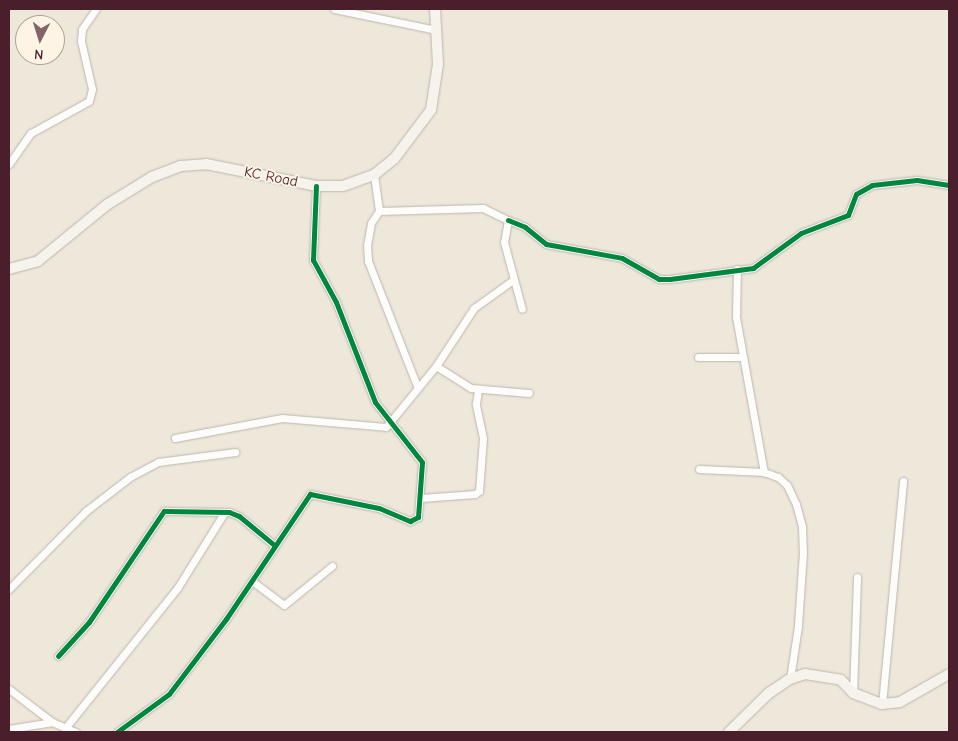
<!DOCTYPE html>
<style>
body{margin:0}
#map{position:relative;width:958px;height:741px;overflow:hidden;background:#eee8db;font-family:"Comic Neue",sans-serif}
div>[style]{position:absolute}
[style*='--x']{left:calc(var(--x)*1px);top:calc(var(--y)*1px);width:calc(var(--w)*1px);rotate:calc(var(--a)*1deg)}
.roads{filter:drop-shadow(0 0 1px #bdb5ae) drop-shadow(0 0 1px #bdb5ae)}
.street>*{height:7px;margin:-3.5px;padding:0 3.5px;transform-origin:3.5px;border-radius:3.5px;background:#fcfcfa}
.secondary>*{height:10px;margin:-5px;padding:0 5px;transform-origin:5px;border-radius:5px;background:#f6f2ec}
.cycleway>*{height:5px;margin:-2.5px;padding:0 2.5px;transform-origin:2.5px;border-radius:2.5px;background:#00873e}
span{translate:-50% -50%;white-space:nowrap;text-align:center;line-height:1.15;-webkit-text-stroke:4px #fcf5e5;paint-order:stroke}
.street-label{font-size:15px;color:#4a1f2b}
.frame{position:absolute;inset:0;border:10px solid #4a1f2b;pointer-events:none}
.north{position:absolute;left:15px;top:15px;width:50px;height:50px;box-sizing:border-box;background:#fcf5e5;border:1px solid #b59f9b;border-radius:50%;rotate:185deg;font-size:14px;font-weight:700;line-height:20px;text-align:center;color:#4a1f2b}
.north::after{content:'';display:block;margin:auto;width:18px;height:22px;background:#836569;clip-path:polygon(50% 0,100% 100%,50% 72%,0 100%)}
</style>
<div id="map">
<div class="roads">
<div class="street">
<div style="--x:334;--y:9;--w:104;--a:11.6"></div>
<div style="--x:9;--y:164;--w:38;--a:-55"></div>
<div style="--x:31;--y:133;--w:66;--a:-28.9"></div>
<div style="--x:89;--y:101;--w:12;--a:-76"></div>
<div style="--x:92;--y:89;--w:49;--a:-102.9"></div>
<div style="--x:81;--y:41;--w:12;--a:-85"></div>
<div style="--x:82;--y:29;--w:24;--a:-55"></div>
<div style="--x:374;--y:175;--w:36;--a:82"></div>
<div style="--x:379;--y:211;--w:14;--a:124"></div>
<div style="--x:371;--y:223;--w:22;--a:100"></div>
<div style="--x:367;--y:245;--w:16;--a:86"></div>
<div style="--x:368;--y:261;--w:134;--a:68.6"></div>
<div style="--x:379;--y:211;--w:104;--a:-1.7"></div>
<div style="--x:483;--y:208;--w:28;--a:26"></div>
<div style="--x:508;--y:220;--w:22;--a:100"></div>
<div style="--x:504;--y:242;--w:69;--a:75"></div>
<div style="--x:508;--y:220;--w:18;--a:22"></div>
<div style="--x:525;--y:227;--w:27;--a:39"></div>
<div style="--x:546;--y:244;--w:77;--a:10.4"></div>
<div style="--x:622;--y:258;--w:43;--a:29.6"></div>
<div style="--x:659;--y:279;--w:11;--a:0"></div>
<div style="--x:670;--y:279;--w:84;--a:-7.5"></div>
<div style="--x:753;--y:268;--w:59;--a:-36.1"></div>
<div style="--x:801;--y:233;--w:50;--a:-21"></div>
<div style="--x:848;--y:215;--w:22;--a:-69"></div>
<div style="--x:856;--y:194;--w:18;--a:-29"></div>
<div style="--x:872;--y:185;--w:45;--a:-6.3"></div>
<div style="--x:917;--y:180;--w:32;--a:9"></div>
<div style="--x:737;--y:269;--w:48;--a:91.2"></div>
<div style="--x:736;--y:317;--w:158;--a:79.8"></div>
<div style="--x:698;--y:357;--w:44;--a:0"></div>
<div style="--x:436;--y:366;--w:41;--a:32.2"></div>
<div style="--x:471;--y:388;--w:58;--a:4.9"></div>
<div style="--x:175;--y:438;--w:109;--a:-10.6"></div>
<div style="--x:282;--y:418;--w:104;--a:4.9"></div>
<div style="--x:386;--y:427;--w:79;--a:-50.7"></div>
<div style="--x:436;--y:366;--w:69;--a:-56.8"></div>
<div style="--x:474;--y:308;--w:48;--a:-35.7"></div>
<div style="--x:699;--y:469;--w:65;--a:2.6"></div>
<div style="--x:764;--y:472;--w:15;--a:20"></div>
<div style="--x:778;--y:477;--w:12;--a:42"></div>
<div style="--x:787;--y:485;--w:21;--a:65"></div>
<div style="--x:796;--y:504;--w:24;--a:75"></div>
<div style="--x:802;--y:527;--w:25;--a:88"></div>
<div style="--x:803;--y:552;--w:74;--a:93.9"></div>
<div style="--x:798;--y:626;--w:54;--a:98.6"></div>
<div style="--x:421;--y:498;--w:54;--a:-4.2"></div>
<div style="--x:475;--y:494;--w:5;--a:-37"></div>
<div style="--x:479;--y:491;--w:53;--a:-85.7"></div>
<div style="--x:483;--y:438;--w:35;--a:-102"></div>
<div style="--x:476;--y:404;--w:15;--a:-82"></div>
<div style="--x:252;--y:581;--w:40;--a:37"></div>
<div style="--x:284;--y:605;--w:62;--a:-39.1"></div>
<div style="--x:9;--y:589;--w:110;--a:-45.4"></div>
<div style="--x:86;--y:511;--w:56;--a:-37.7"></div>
<div style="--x:130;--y:477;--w:32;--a:-28"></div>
<div style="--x:158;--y:462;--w:78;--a:-7.4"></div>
<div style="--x:58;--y:656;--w:46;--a:-47.6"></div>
<div style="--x:89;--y:622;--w:134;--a:-56"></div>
<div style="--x:164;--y:511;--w:65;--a:0.9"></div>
<div style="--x:229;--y:512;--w:11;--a:22"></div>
<div style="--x:239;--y:516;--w:45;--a:39.6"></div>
<div style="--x:9;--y:689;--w:54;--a:37.5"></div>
<div style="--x:853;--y:693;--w:116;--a:-88"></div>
<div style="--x:882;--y:704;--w:224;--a:-84.6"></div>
<div style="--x:66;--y:727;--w:179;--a:-51.3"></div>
<div style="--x:178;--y:587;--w:87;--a:-58.1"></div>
<div style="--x:9;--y:729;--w:44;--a:-9.2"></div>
<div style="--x:52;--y:722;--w:26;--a:23"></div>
<div style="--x:117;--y:732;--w:64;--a:-36.2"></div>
<div style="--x:169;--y:694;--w:94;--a:-52.8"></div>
<div style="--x:226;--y:619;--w:151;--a:-56.1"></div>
<div style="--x:310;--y:494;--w:70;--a:11.5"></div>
<div style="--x:379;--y:508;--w:34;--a:23"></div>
<div style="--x:410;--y:521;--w:9;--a:-27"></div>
<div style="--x:418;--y:517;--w:55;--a:-85.8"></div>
<div style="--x:422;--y:462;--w:76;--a:-128.1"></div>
<div style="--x:375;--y:402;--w:107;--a:-111.3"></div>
<div style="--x:336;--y:302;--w:48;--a:-118.7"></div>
<div style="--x:313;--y:260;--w:74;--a:-87.7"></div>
</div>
<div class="secondary">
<div style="--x:9;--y:269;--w:30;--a:-15"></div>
<div style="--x:38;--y:261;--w:90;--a:-39.2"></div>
<div style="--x:108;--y:204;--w:52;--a:-31.5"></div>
<div style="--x:152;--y:177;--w:30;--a:-21"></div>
<div style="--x:180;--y:166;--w:26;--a:-4"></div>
<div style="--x:206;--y:164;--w:112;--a:11.3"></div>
<div style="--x:316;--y:186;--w:27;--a:0"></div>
<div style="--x:343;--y:186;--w:33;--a:-20"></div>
<div style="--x:374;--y:175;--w:26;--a:-39"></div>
<div style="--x:394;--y:159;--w:61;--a:-52.9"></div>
<div style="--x:431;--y:110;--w:47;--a:-81.3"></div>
<div style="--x:438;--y:64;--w:55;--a:-93.1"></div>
<div style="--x:729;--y:732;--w:56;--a:-44.3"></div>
<div style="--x:769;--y:693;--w:25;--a:-34"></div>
<div style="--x:790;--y:679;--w:16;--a:-18"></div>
<div style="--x:805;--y:674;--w:36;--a:9"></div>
<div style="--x:841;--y:680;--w:18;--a:47"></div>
<div style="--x:853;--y:693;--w:31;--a:21"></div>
<div style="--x:882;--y:704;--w:18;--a:-6"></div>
<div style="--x:900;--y:702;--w:56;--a:-29.7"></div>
</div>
</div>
<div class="cycleway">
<div style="--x:508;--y:220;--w:18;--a:22"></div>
<div style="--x:525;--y:227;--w:27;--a:39"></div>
<div style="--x:546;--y:244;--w:77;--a:10.4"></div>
<div style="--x:622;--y:258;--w:43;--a:29.6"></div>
<div style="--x:659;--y:279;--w:11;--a:0"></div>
<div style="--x:670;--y:279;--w:84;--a:-7.5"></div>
<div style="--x:753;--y:268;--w:59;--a:-36.1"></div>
<div style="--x:801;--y:233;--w:50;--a:-21"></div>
<div style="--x:848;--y:215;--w:22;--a:-69"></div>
<div style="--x:856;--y:194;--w:18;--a:-29"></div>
<div style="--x:872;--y:185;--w:45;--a:-6.3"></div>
<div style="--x:917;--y:180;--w:32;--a:9"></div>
<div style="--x:58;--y:656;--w:46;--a:-47.6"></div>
<div style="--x:89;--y:622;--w:134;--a:-56"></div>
<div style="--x:164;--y:511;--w:65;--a:0.9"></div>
<div style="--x:229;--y:512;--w:11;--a:22"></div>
<div style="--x:239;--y:516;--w:45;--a:39.6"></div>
<div style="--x:117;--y:732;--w:64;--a:-36.2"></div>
<div style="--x:169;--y:694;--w:94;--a:-52.8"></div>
<div style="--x:226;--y:619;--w:151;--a:-56.1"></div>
<div style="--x:310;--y:494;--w:70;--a:11.5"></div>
<div style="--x:379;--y:508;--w:34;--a:23"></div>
<div style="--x:410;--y:521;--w:9;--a:-27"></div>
<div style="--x:418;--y:517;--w:55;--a:-85.8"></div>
<div style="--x:422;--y:462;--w:76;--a:-128.1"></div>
<div style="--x:375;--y:402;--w:107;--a:-111.3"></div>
<div style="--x:336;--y:302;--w:48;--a:-118.7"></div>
<div style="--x:313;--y:260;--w:74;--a:-87.7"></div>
</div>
<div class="street-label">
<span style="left:271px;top:177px;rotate:11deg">KC Road</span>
</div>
<div class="frame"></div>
<div class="north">N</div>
</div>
